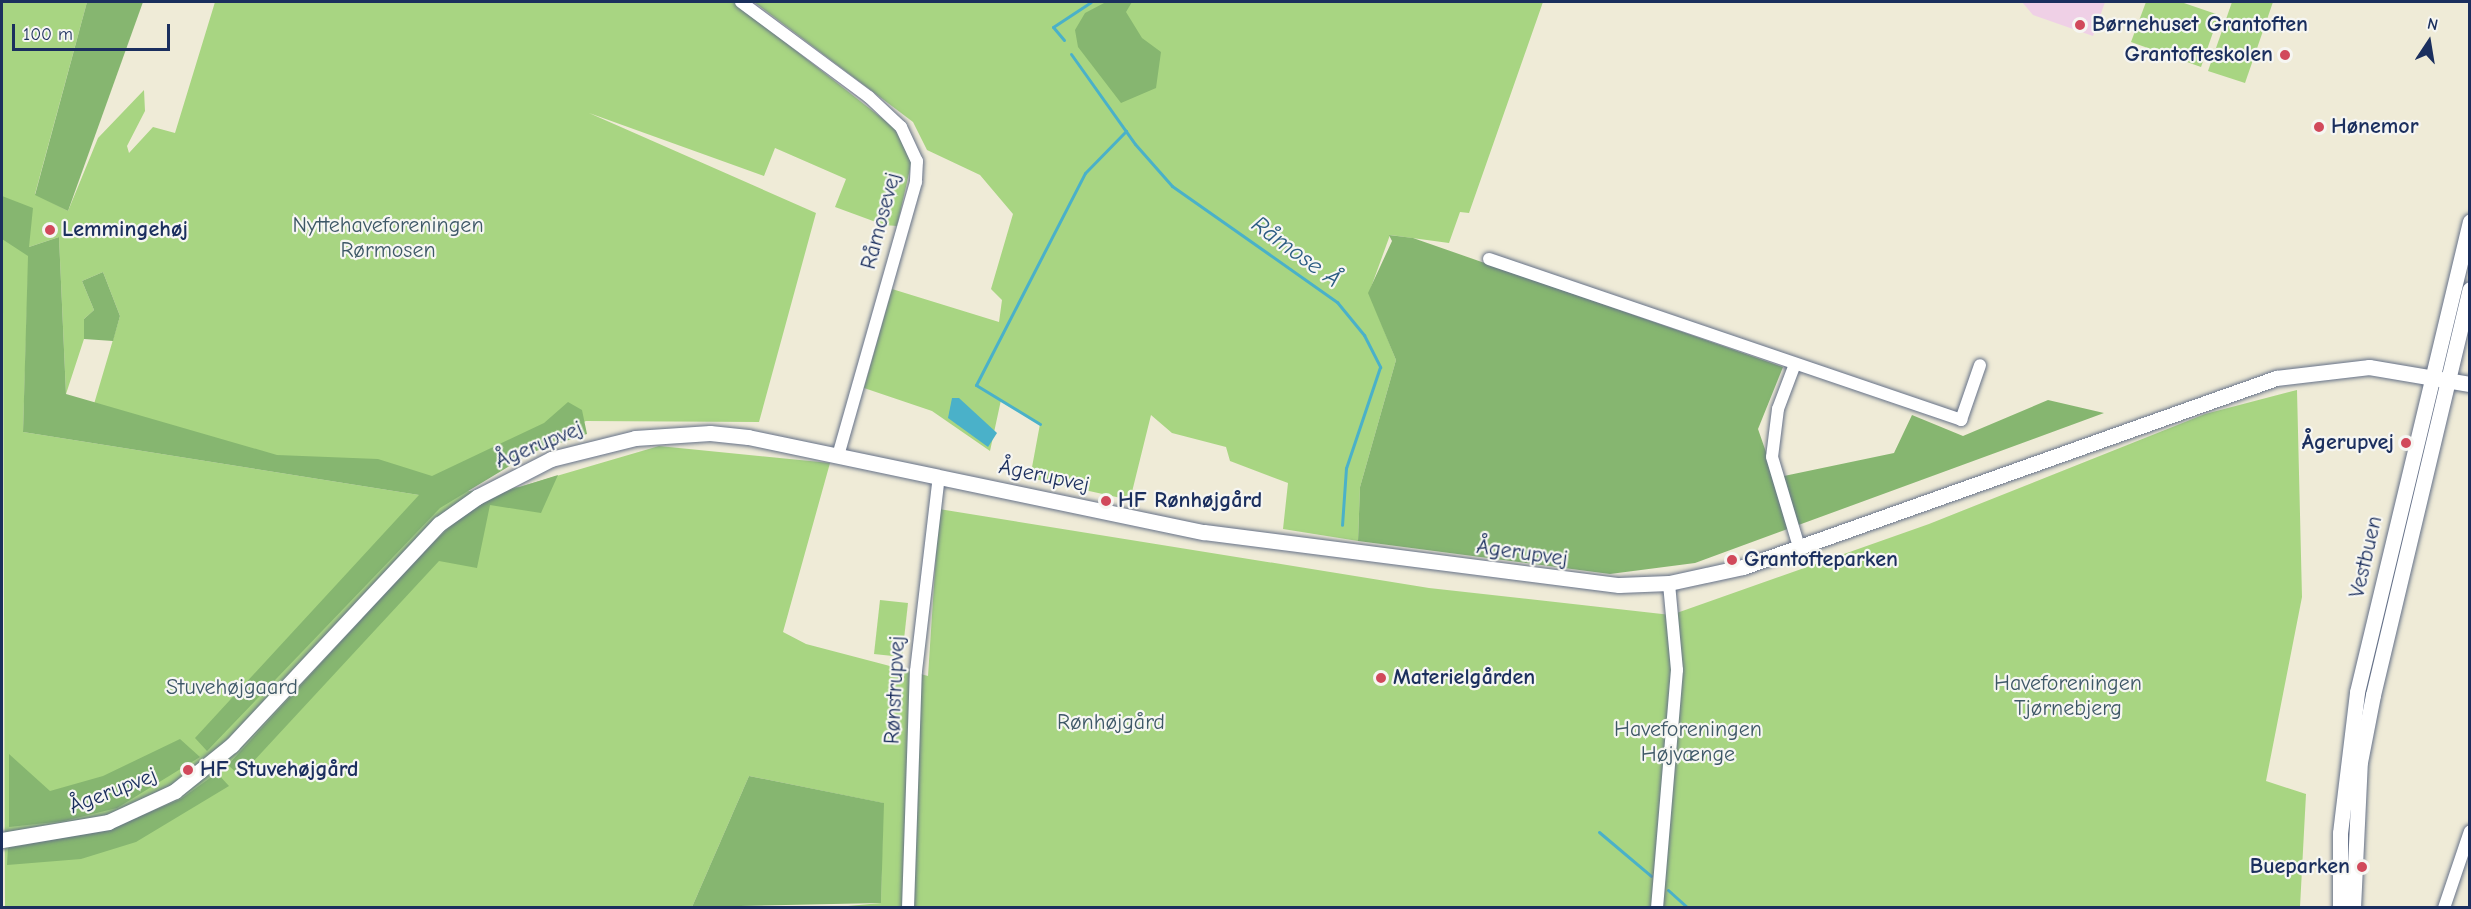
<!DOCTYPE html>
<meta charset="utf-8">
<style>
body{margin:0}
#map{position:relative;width:2471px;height:909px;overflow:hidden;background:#efebd7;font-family:"Comic Neue",sans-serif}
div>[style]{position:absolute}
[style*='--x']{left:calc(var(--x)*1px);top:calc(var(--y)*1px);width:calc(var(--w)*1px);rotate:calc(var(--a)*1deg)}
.built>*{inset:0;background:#efd0e6}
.green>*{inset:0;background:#a8d582}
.forest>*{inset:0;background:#86b670}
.water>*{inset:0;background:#4ab1c9}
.stream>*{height:3px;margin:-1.5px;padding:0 1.5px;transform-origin:1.5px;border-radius:1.5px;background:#4ab1c9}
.roads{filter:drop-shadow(0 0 2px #657188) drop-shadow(0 0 2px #657188)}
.minor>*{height:12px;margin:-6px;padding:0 6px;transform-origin:6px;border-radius:6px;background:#fff}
.tertiary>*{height:15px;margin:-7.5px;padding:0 7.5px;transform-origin:7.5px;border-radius:7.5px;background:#fff}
.dots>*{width:16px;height:16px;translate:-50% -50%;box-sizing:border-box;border:3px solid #f6f6f2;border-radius:50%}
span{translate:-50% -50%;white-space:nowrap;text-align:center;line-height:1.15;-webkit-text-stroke:4.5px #f6f6f2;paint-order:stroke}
.poi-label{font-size:22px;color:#1b2f5e;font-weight:700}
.left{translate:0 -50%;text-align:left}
.right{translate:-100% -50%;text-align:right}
.street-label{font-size:22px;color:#1b2f5e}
.park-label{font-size:22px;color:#3e5867}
.water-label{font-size:24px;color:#2b5c83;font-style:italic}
.frame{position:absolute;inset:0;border:3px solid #1b2f5e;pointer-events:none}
.north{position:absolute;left:2399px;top:12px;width:60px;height:60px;-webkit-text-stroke:4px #f6f6f2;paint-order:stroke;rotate:12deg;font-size:16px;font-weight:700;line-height:24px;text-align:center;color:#1b2f5e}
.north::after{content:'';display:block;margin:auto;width:21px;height:27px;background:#1b2f5e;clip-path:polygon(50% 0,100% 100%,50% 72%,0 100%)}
.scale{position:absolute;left:12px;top:24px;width:158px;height:27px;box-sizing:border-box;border:3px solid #1b2f5e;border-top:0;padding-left:8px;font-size:18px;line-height:21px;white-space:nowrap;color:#1b2f5e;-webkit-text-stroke:4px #f6f6f2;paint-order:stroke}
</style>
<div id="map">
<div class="built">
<div style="clip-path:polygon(2022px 2px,2105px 2px,2093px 36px,2033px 15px)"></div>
</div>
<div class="green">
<div style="clip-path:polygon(2px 2px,87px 2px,35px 194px,68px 211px,98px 138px,144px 90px,145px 111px,127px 146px,129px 153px,153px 127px,175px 133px,215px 2px,734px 2px,897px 130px,912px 160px,897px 226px,884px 225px,835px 207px,846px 179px,775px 148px,764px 176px,589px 113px,816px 213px,759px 422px,586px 421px,437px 485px,89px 421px,120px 316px,103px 272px,82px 281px,94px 310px,84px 319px,84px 339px,66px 394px,59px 237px,29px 247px,23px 432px,419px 495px,519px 487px,659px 446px,830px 463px,783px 632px,806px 644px,928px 676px,939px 509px,1429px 588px,1671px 615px,1929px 524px,2205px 414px,2297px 390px,2302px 597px,2266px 781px,2306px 794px,2300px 907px,837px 907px,881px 903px,883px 803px,749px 776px,692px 907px,5px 908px)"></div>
<div style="clip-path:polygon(754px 2px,1543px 2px,1469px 213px,1460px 212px,1449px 243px,1390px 235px,1369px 293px,1396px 360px,1360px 487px,1358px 541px,1283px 529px,1288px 483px,1230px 461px,1226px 447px,1172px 433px,1151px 415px,1130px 500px,1030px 478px,1040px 424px,1001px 400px,990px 451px,932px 411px,864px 388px,892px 289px,999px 322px,1002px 300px,991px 289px,1013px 214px,980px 175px,927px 150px,913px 122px)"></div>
<div style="clip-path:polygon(2146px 2px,2181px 2px,2219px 15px,2201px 67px,2131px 42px)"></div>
<div style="clip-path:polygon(2232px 2px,2273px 2px,2245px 83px,2208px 71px)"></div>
<div style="clip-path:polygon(880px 600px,908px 603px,902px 657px,874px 654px)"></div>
</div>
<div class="forest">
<div style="clip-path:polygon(87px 2px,143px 2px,68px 211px,35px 195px)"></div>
<div style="clip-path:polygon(1106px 2px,1132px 2px,1126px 12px,1142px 38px,1161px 52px,1156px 88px,1121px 103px,1078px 47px,1075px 30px,1085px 13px)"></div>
<div style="clip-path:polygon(2px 196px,33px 208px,29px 247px,59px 237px,66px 394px,277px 455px,378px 459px,432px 476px,544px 423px,568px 402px,582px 410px,587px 434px,533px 452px,440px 508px,207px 751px,195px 738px,419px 495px,23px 432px,28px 256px,2px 239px)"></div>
<div style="clip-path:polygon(1389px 235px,1413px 238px,1783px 367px,1758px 429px,1775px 478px,1894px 453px,1912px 415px,1963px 436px,2048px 400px,2104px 413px,1695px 563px,1610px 574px,1358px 541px,1360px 487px,1396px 360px,1368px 293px,1392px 241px)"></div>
<div style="clip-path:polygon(103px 272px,120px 316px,113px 341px,84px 339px,84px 319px,94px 310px,82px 281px)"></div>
<div style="clip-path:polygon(558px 475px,541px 513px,490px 505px,477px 568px,439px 561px,240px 776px,228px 765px,421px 554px,479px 500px)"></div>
<div style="clip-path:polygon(180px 739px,200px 757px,117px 808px,64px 821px,9px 827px,9px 754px,50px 791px,103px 776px)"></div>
<div style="clip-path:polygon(217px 773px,229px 786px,136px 842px,81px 859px,7px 865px,8px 848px,110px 829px,181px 799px)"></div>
<div style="clip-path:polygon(749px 776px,884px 803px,881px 903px,692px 907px)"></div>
</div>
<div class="water">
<div style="clip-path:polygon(952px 398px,959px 398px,997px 433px,988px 447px,948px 418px)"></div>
</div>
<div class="stream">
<div style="--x:1064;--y:40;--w:17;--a:-130"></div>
<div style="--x:1053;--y:27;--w:45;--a:-33.3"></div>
<div style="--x:1071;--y:54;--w:110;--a:54.6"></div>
<div style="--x:1135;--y:144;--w:56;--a:48.6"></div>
<div style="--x:1172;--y:186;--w:202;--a:35.1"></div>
<div style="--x:1337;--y:302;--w:43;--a:50.7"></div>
<div style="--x:1364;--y:335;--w:36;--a:63"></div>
<div style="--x:1380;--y:367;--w:107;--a:108.6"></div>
<div style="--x:1346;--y:468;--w:57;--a:94"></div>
<div style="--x:1040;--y:424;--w:75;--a:-148.6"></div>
<div style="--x:976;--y:385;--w:238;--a:-62.8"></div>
<div style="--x:1085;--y:173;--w:59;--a:-45.7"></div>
<div style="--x:1599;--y:832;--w:68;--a:40.2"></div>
<div style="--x:1668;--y:890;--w:27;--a:42"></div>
</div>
<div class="roads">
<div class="minor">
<div style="--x:741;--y:2;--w:159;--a:36.6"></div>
<div style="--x:869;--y:97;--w:44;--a:43.2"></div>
<div style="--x:901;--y:127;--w:38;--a:65"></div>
<div style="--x:917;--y:161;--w:21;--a:93"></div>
<div style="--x:916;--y:182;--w:284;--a:105.9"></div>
<div style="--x:1489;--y:259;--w:499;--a:18.8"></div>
<div style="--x:1961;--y:420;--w:58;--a:-70.9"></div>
<div style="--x:1795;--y:364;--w:48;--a:110.7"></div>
<div style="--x:1778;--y:409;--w:48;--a:97.1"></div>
<div style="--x:1772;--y:457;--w:94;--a:73.3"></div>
<div style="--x:908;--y:908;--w:237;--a:-88.1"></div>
<div style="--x:916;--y:671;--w:196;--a:-83.3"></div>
<div style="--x:1657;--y:908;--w:239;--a:-85.2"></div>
<div style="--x:1677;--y:670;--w:87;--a:-95.3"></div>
<div style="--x:2444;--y:908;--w:81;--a:-71.3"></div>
</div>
<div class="tertiary">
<div style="--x:2;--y:840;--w:108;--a:-9.6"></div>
<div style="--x:108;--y:822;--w:74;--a:-24.8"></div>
<div style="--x:175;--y:791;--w:73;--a:-38.9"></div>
<div style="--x:232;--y:745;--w:303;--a:-46.9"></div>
<div style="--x:439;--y:524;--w:47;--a:-35.4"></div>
<div style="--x:477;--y:497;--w:83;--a:-27.2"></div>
<div style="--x:551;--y:459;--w:87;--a:-14"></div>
<div style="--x:635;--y:438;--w:75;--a:-3.8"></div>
<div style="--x:710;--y:433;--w:38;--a:6"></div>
<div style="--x:748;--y:437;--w:466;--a:11.8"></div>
<div style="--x:1204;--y:532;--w:418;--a:7.3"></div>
<div style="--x:1619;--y:585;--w:50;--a:-2.3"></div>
<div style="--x:1669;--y:583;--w:76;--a:-12.2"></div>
<div style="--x:1743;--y:567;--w:566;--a:-19.52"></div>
<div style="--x:2276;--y:378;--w:94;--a:-6.7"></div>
<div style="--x:2369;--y:367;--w:102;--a:9.6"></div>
<div style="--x:2340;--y:908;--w:75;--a:-90"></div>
<div style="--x:2340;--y:833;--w:142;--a:-83.1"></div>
<div style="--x:2357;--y:692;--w:484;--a:-76.5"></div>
<div style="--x:2353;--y:908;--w:146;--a:-87.3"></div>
<div style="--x:2360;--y:762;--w:68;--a:-79"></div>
<div style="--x:2373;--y:695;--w:417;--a:-76.6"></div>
</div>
</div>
<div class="dots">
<div style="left:2080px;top:25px;background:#d1495b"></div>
<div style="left:2285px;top:55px;background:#d1495b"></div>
<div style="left:2319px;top:127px;background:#d1495b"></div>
<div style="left:50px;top:230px;background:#d1495b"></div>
<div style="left:2406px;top:443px;background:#d1495b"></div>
<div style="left:1106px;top:501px;background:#d1495b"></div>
<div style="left:1732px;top:560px;background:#d1495b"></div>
<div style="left:1381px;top:678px;background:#d1495b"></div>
<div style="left:188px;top:770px;background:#d1495b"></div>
<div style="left:2362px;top:867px;background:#d1495b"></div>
</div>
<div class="poi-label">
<span class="left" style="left:2092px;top:25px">Børnehuset Grantoften</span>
<span class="right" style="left:2273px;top:55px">Grantofteskolen</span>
<span class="left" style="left:2331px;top:127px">Hønemor</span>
<span class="left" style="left:62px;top:230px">Lemmingehøj</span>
<span class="right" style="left:2394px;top:443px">Ågerupvej</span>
<span class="left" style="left:1118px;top:501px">HF Rønhøjgård</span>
<span class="left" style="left:1744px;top:560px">Grantofteparken</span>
<span class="left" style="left:1393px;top:678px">Materielgården</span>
<span class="left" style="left:200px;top:770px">HF Stuvehøjgård</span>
<span class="right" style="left:2350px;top:867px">Bueparken</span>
</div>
<div class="street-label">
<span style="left:881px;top:221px;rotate:-75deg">Råmosevej</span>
<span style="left:539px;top:445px;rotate:-22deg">Ågerupvej</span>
<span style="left:1044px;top:476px;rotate:12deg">Ågerupvej</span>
<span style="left:1522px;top:553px;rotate:8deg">Ågerupvej</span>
<span style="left:2366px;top:557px;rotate:-77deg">Vestbuen</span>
<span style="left:895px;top:690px;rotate:-87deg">Rønstrupvej</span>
<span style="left:113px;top:791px;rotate:-21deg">Ågerupvej</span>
</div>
<div class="park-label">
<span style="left:388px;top:238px">Nyttehaveforeningen<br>Rørmosen</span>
<span style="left:2068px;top:696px">Haveforeningen<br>Tjørnebjerg</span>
<span style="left:232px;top:688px">Stuvehøjgaard</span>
<span style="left:1111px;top:723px">Rønhøjgård</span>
<span style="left:1688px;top:742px">Haveforeningen<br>Højvænge</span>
</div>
<div class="water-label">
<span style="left:1296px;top:252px;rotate:36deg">Råmose Å</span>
</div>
<div class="frame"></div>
<div class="north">N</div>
<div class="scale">100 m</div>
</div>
